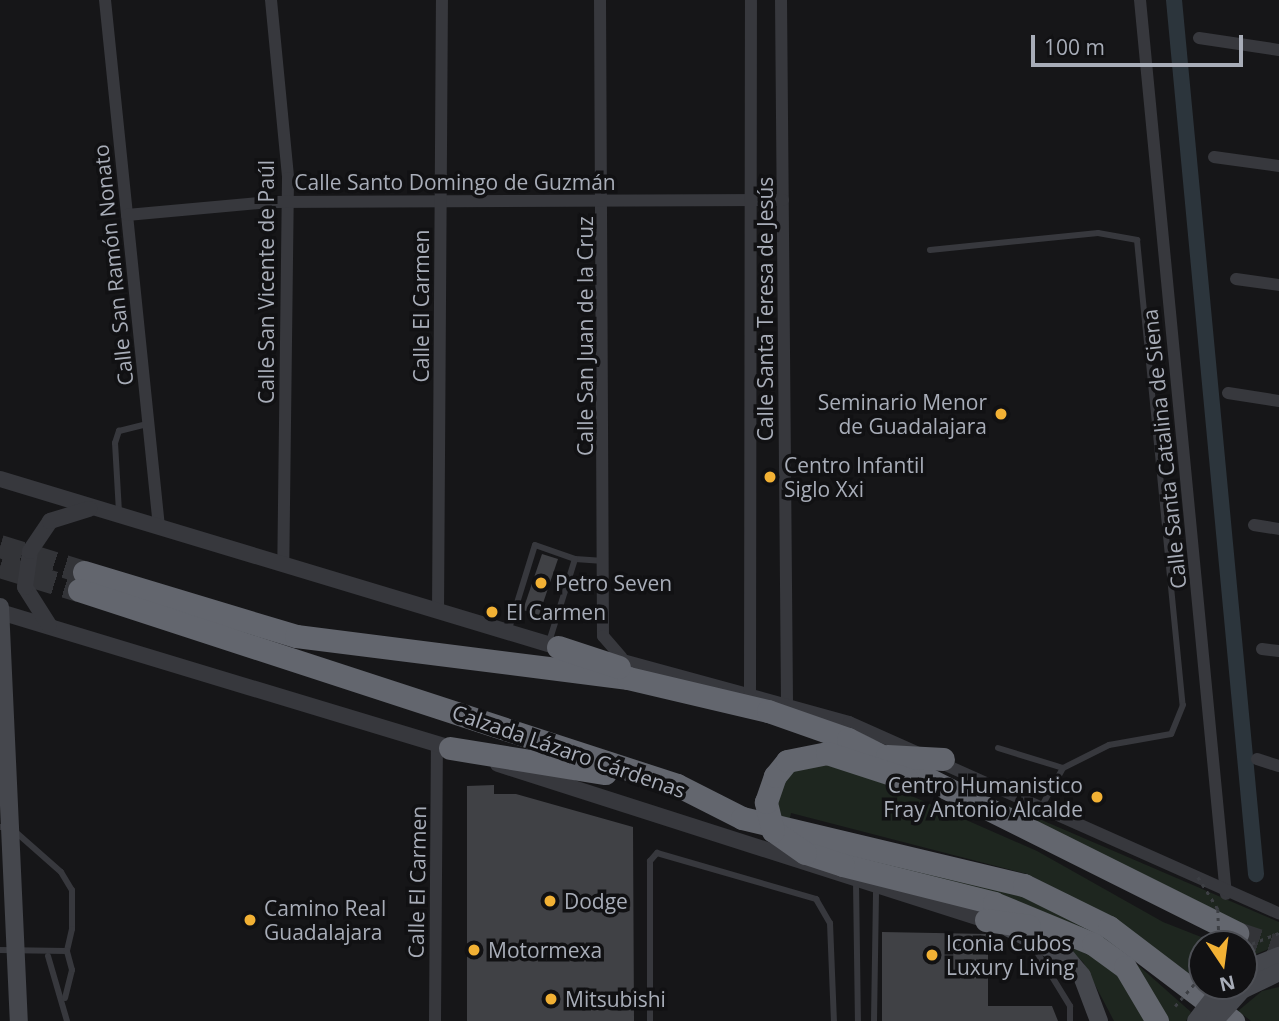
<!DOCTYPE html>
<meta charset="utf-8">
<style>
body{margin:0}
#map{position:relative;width:1279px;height:1021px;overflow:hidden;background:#161618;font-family:"Open Sans",sans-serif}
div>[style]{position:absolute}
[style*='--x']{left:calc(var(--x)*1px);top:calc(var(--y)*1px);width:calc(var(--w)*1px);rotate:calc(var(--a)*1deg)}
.green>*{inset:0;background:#1e261f}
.canal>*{height:16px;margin:-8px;padding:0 8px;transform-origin:8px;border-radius:8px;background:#2c353c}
.building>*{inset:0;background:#404145}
.motorway-tunnel>*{height:23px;margin-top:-11.5px;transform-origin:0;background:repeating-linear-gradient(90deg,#333438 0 23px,transparent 0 34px)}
.service>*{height:6px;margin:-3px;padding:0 3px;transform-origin:3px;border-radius:3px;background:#37383d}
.minor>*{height:12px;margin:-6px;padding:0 6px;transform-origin:6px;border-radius:6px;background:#37383d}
.tertiary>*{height:16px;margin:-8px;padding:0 8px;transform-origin:8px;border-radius:8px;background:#37383d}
.secondary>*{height:18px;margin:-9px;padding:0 9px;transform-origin:9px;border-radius:9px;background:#45474d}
.motorway>*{height:23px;margin:-11.5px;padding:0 11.5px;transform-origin:11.5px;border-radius:11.5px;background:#63666e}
.path-bridge>*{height:2.5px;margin-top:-1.25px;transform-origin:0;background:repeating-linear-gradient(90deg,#3d3f44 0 3.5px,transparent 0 8.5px)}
.secondary-bridge>*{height:18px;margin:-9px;padding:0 9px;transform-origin:9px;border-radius:9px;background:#45474d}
.motorway-bridge>*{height:23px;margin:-11.5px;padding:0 11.5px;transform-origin:11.5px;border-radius:11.5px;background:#63666e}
.dots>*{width:19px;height:19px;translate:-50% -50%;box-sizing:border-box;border:4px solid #111113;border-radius:50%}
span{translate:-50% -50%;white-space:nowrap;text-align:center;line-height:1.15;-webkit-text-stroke:7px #111113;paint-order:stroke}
.street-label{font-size:21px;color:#a8adb8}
.poi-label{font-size:21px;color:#a8adb8}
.right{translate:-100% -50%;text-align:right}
.left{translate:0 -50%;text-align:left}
.north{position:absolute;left:1188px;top:930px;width:70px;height:70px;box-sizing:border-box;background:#111113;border:2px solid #4d4f55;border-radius:50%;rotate:167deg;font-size:19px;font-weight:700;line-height:28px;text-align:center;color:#a8adb8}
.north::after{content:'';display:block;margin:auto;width:24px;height:32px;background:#f2b134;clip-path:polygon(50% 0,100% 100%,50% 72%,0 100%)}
.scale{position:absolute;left:1031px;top:35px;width:212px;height:32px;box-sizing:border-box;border:4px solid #a8adb8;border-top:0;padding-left:9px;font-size:21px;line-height:24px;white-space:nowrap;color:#a8adb8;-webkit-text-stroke:5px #111113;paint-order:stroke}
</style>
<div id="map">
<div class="green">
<div style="clip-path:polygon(814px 761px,832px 761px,1037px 851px,1163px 922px,1219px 944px,1202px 944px,1202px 983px,1112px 917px,1027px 874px,791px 813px,787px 834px,1027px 898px,1104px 935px,1191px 1012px,1186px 1021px,1167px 1021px,1137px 972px,1111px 951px,1039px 915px,844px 863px,785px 839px,774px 814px,777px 788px,786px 775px)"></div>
<div style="clip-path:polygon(981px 794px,1279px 922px,1279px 945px,1244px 959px,1244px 944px,1236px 944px,1244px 924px,1171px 895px)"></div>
<div style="clip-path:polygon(1058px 940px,1115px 968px,1149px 1021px,1114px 1021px,1083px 962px)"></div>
<div style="clip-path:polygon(1279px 987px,1279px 1021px,1251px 1021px,1238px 1011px,1262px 991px)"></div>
</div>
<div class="canal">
<div style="--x:1174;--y:0;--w:878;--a:84.64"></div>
</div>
<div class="building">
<div style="clip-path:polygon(542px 554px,558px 559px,539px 615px,523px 610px)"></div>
<div style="clip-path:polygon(494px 785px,494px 794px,516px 794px,633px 827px,634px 1021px,467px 1021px,467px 786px)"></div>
<div style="clip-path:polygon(882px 932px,988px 934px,988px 1006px,1052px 1006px,1058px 1021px,882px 1021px)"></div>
</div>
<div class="motorway-tunnel">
<div style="--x:0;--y:546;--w:88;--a:17.2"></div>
<div style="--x:0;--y:566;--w:83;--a:16.9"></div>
<div style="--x:1237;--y:933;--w:44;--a:18.4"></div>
</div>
<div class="service">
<div style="--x:930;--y:250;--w:169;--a:-5.8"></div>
<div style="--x:1098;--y:233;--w:40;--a:10"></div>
<div style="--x:1137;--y:240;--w:467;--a:84.4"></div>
<div style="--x:1183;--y:705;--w:31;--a:112"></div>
<div style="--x:1171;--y:734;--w:63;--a:169.9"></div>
<div style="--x:1109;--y:745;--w:51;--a:153.4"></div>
<div style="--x:119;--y:512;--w:69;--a:-93.3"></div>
<div style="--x:115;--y:443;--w:13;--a:-72"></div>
<div style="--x:119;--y:431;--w:30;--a:-14"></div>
<div style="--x:575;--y:559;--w:29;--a:4"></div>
<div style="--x:508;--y:632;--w:91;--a:-72.8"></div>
<div style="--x:535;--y:545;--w:42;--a:19.3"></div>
<div style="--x:575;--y:559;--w:87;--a:107.4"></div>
<div style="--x:998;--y:748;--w:68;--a:17.1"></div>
<div style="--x:1063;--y:768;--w:41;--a:119.1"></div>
<div style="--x:0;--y:827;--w:10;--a:0"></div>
<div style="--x:10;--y:827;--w:68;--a:41.4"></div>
<div style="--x:61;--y:872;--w:21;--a:59"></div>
<div style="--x:72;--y:890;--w:39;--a:90"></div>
<div style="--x:72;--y:929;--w:23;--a:103"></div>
<div style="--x:67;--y:951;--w:67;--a:-179.1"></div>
<div style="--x:856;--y:882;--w:139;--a:89.2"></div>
<div style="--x:1035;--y:949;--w:67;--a:58.4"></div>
<div style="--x:1070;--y:1006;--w:15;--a:90"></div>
<div style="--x:48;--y:956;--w:68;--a:73.7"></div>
<div style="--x:65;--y:998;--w:29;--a:-76"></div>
<div style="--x:72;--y:970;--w:20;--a:-105"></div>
<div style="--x:650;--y:1021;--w:160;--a:-90"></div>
<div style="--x:650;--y:861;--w:11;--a:-49"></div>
<div style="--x:657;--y:853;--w:166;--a:16.1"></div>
<div style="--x:816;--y:899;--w:28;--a:60"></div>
<div style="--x:830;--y:923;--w:98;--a:87.7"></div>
<div style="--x:874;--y:1021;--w:133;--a:-89.1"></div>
</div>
<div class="minor">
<div style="--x:105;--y:0;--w:530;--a:84.15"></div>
<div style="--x:271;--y:0;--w:179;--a:84.5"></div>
<div style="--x:288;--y:178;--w:387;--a:90.7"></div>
<div style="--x:600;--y:0;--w:636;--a:89.73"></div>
<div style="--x:603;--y:636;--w:28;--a:49"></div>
<div style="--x:781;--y:0;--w:701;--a:89.51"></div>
<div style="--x:1140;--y:0;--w:898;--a:84.51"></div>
<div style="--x:1199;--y:38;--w:81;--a:8.5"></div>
<div style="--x:1214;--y:157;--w:66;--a:7.9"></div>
<div style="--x:127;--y:215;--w:145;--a:-5.2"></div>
<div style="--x:271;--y:202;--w:512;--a:-0.22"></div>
<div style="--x:1236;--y:279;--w:43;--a:7.9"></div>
<div style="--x:1228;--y:393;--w:52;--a:8.9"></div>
<div style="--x:1254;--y:525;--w:25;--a:9"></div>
<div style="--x:438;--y:612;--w:612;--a:-89.63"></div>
<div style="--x:1262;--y:649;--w:17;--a:7"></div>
<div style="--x:612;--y:657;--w:246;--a:15.3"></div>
<div style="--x:849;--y:722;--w:471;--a:24"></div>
<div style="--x:750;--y:691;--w:691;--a:-89.92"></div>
<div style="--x:1257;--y:759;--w:23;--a:18"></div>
<div style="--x:435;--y:1021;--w:277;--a:-89.6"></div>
</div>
<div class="tertiary">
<div style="--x:0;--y:479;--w:583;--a:16.76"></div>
<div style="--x:0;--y:612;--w:481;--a:16.8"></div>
<div style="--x:49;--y:625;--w:45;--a:-122.3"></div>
<div style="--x:25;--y:587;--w:36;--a:-82"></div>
<div style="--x:30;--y:551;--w:36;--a:-56"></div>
<div style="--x:50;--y:521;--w:41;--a:-17.1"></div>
<div style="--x:498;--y:764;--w:512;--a:17.73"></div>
</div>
<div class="secondary">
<div style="--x:0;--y:607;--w:414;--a:87.4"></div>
<div style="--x:1009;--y:928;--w:65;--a:27.3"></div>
<div style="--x:1067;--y:958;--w:23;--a:50"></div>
<div style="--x:1082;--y:976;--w:48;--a:69.3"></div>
<div style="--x:1244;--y:970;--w:38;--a:-22"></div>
<div style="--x:1242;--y:990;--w:41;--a:-25.9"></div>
</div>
<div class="motorway">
<div style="--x:84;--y:572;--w:221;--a:16.8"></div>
<div style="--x:296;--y:636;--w:335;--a:7.2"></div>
<div style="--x:628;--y:678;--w:144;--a:13.3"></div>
<div style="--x:768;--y:711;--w:85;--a:19.3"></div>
<div style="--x:848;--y:739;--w:435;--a:26.5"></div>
<div style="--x:79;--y:590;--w:629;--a:18.06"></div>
<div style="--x:677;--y:785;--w:73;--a:26.9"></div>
<div style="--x:742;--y:818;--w:290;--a:13.4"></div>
<div style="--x:1024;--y:885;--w:95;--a:26.3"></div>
<div style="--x:1109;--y:927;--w:156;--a:37.2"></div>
<div style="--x:558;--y:647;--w:64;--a:18.2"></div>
<div style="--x:450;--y:748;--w:157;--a:9.2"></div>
<div style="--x:887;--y:756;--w:56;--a:3.1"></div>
<div style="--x:843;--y:865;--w:156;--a:14.1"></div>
<div style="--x:994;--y:903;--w:107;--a:22.5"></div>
<div style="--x:1093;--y:944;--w:39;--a:36"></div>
<div style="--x:1125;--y:967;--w:63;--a:59.3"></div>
<div style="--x:986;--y:920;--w:43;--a:7.9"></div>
</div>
<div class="path-bridge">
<div style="--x:1198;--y:877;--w:38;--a:58"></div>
<div style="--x:1218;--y:909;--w:35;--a:88"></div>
<div style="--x:1244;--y:947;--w:38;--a:-22"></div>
<div style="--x:1175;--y:1006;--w:41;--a:-48.9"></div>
</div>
<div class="secondary-bridge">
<div style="--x:1196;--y:1021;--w:44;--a:-52.4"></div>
<div style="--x:1214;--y:1021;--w:42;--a:-47.9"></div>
</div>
<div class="motorway-bridge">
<div style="--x:843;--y:865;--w:40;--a:-162"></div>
<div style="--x:805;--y:853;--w:39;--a:-145"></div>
<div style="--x:773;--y:831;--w:30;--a:-104"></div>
<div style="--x:766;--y:802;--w:28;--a:-71"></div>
<div style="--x:775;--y:776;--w:19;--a:-51"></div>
<div style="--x:787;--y:761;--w:41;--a:-11.3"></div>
<div style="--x:827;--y:753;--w:84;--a:18"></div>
</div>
<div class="dots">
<div style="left:1001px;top:414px;background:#f2b134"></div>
<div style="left:770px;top:477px;background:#f2b134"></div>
<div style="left:541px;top:583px;background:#f2b134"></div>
<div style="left:492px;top:612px;background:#f2b134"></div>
<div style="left:1097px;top:797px;background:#f2b134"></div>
<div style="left:550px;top:901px;background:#f2b134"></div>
<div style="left:250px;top:920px;background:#f2b134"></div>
<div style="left:474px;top:950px;background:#f2b134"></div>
<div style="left:932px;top:955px;background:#f2b134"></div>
<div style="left:551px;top:999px;background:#f2b134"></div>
</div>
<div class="street-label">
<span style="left:455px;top:182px">Calle Santo Domingo de Guzmán</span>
<span style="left:113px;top:265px;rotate:-96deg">Calle San Ramón Nonato</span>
<span style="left:266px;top:282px;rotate:-90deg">Calle San Vicente de Paúl</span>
<span style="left:421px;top:306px;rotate:-90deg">Calle El Carmen</span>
<span style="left:765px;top:309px;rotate:-90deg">Calle Santa Teresa de Jesús</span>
<span style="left:585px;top:336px;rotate:-90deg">Calle San Juan de la Cruz</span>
<span style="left:1164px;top:449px;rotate:-96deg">Calle Santa Catalina de Siena</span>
<span style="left:569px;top:751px;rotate:19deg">Calzada Lázaro Cárdenas</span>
<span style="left:417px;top:882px;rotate:-89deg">Calle El Carmen</span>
</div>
<div class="poi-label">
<span class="right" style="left:987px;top:414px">Seminario Menor<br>de Guadalajara</span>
<span class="left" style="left:784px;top:477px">Centro Infantil<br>Siglo Xxi</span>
<span class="left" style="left:555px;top:583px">Petro Seven</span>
<span class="left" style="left:506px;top:612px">El Carmen</span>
<span class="right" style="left:1083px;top:797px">Centro Humanistico<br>Fray Antonio Alcalde</span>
<span class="left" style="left:564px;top:901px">Dodge</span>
<span class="left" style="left:264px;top:920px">Camino Real<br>Guadalajara</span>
<span class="left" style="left:946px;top:955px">Iconia Cubos<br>Luxury Living</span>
<span class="left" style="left:488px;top:950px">Motormexa</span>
<span class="left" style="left:565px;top:999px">Mitsubishi</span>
</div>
<div class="north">N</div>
<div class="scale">100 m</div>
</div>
